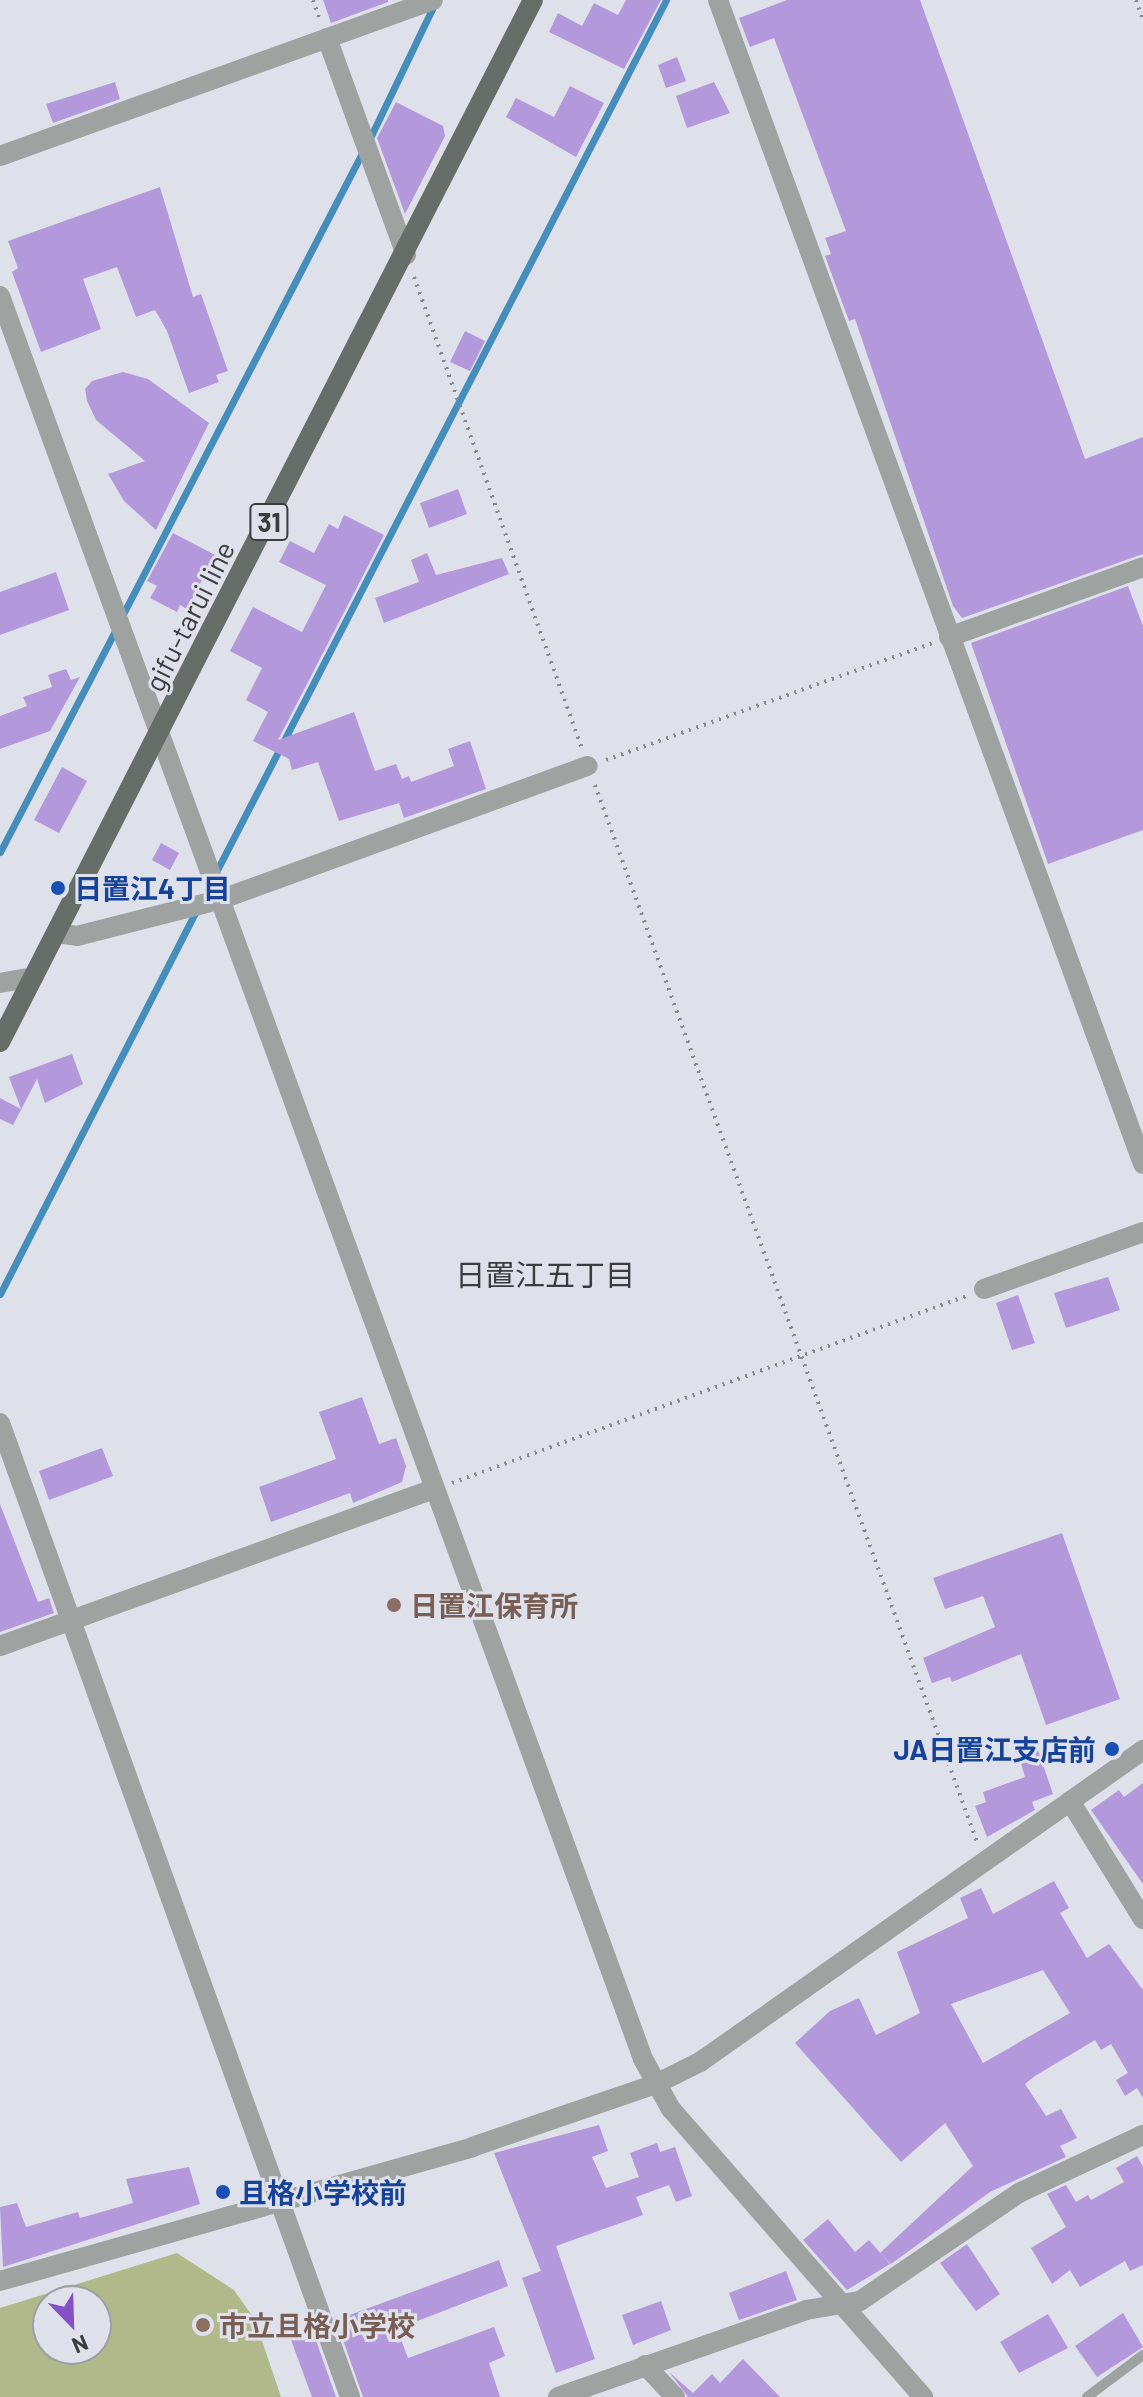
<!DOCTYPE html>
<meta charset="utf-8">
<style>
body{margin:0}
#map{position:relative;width:1143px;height:2397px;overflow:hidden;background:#dfe1ea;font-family:Barlow,"Noto Sans JP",sans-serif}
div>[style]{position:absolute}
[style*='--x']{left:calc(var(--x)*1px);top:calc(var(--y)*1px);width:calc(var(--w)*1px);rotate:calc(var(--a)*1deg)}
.green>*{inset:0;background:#b1b98a}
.stream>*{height:7px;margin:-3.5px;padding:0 3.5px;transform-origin:3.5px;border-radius:3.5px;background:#458ebc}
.building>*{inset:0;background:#b498dc}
.path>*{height:4px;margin-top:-2px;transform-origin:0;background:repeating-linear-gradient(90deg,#88898f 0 2px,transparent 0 8px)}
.service>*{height:10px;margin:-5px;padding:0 5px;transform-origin:5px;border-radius:5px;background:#9ea2a0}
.minor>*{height:20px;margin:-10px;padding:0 10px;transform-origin:10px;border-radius:10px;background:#9ea2a0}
.primary>*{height:20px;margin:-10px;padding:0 10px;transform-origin:10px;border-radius:10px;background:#676d69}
.dots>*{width:22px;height:22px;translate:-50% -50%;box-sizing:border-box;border:4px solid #dfe1ea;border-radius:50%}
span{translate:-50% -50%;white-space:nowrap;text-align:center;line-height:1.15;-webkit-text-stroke:6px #dfe1ea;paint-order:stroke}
.shield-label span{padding:2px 6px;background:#dfe1ea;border:2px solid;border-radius:6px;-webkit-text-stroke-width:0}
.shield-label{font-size:26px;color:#3b3c3f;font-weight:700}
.street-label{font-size:28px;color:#3b3c3f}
.transit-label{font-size:28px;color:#164399;font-weight:700}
.left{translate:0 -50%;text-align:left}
.right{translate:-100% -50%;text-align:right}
.education-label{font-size:28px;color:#785e54;font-weight:700}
.neighbourhood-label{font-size:30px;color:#3b3c3f}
.north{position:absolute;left:32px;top:2285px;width:80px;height:80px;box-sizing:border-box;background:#dfe1ea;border:2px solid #9d9fa6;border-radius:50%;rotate:157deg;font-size:22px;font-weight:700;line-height:32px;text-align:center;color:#3b3c3f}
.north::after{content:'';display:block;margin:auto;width:28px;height:36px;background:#8850c7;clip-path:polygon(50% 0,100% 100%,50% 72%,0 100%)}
</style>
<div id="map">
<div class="green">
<div style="clip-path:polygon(evenodd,177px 2253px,234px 2290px,255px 2320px,281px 2397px,0 2397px,0 2308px,177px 2253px,48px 2301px,96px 2301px,96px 2349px,48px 2349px,48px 2301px)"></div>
</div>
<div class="stream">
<div style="--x:369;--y:140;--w:152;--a:-64.3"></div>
<div style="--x:122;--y:616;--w:524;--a:-62.6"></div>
<div style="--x:0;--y:852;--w:254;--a:-62.5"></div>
<div style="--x:216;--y:872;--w:981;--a:-62.7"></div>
<div style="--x:0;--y:1294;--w:430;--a:-62.9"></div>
</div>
<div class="building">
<div style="clip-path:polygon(323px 0,388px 0,388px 2px,331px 23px)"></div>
<div style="clip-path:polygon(626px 0,661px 0,624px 69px,549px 32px,558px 13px,582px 26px,594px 3px,618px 15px)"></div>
<div style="clip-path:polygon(787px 0,920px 0,1085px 459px,1143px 437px,1143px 554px,962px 618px,953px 606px,855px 319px,849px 321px,825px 256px,831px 254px,825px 238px,846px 231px,774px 38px,750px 47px,739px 18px)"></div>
<div style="clip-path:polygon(677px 57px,686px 81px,666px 88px,658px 65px)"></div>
<div style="clip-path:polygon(115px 82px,120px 99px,53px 123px,46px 104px)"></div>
<div style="clip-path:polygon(714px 82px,730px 113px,687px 128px,676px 96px)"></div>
<div style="clip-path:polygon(570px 86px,604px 103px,576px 157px,506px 117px,516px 98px,554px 117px)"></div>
<div style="clip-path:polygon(396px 102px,443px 126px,445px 136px,405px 214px,377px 138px)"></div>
<div style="clip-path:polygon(160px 187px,193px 297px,201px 294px,228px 371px,216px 375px,219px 382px,189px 393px,167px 331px,155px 310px,136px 317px,117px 267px,83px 279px,101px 329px,41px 352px,12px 272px,18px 268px,8px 241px)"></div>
<div style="clip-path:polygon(465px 331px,485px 341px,470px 371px,450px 362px)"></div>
<div style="clip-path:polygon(123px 372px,148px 379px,209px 423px,156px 530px,124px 501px,108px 474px,145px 461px,96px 420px,87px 401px,85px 389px,92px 381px)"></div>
<div style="clip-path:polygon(458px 489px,467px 514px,429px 528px,420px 503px)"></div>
<div style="clip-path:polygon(344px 515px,384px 535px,278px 740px,354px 712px,375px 771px,396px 764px,402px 779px,409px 776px,411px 782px,454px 766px,448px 749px,470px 741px,486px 789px,404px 818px,399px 803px,339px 821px,318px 762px,292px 770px,289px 759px,253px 741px,268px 712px,246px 700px,262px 668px,230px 651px,253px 607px,302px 632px,326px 585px,279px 562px,290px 541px,314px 553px,329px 524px,338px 529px)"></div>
<div style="clip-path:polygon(173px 533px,215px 555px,187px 609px,180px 605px,177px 612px,150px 598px,157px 586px,147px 581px)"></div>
<div style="clip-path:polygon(427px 553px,436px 575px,502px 558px,509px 574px,384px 623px,375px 598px,419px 582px,411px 560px)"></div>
<div style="clip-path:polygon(56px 572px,69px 610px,0 635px,0 592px)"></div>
<div style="clip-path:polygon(1128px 586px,1143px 626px,1143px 830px,1048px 864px,971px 643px)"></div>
<div style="clip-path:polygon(66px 669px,71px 680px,80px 677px,50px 731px,0 749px,0 716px,27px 706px,23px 697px,52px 687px,48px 675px)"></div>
<div style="clip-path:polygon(62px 767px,87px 781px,59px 833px,34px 820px)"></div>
<div style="clip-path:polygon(161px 843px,179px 853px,170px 870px,152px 860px)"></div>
<div style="clip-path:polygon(72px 1054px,83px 1084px,45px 1103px,37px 1079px,13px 1125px,0 1119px,0 1098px,21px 1109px,9px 1077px)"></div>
<div style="clip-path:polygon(1108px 1277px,1120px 1310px,1066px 1328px,1054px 1293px)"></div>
<div style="clip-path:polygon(1018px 1295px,1035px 1343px,1012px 1350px,996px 1303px)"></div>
<div style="clip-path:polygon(362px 1397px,379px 1444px,396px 1438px,406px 1466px,402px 1482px,353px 1503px,350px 1493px,271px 1522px,259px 1487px,336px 1459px,319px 1412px)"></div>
<div style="clip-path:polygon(102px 1448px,113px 1476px,49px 1500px,39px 1471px)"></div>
<div style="clip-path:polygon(0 1504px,38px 1602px,49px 1598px,54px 1613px,0 1632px)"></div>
<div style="clip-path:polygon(1062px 1533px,1120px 1699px,1046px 1725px,1021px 1654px,952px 1682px,950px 1677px,932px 1683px,923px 1658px,995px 1627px,983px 1596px,945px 1609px,933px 1578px)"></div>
<div style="clip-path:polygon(1037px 1747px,1053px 1794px,1032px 1802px,1035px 1810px,987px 1837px,975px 1806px,986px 1802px,983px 1792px,1025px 1777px,1018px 1753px)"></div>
<div style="clip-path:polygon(1143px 1783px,1143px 1884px,1091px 1810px,1119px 1790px,1124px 1797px)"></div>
<div style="clip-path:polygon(evenodd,1054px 1881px,1069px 1908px,1060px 1913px,1087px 1958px,1109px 1944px,1143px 1990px,1143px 2098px,1137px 2088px,1125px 2096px,1116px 2080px,1128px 2073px,1111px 2044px,1101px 2050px,1095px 2040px,1035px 2076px,1025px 2084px,1046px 2116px,1061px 2109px,1077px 2138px,1060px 2146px,1066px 2157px,990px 2192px,891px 2264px,880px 2253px,973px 2166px,945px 2123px,901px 2162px,795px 2043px,830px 2011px,859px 1998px,876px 2035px,920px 2013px,897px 1952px,968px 1918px,960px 1898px,981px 1888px,993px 1914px,1054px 1881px,1043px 1970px,1070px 2013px,983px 2063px,951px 2004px,1043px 1970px)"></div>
<div style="clip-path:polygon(599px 2125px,608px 2151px,592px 2157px,606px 2188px,639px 2177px,630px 2153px,657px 2143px,660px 2152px,675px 2147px,692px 2196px,676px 2202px,669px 2185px,636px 2197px,643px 2215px,556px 2246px,595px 2359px,556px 2373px,522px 2278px,541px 2271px,494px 2153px)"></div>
<div style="clip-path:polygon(1137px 2156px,1143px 2167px,1143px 2265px,1130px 2271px,1125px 2261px,1080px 2287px,1070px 2270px,1052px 2284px,1031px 2248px,1066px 2227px,1047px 2194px,1066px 2185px,1076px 2202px,1088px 2195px,1091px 2200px,1124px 2182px,1116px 2168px)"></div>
<div style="clip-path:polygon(189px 2167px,200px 2204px,3px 2267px,0 2207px,17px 2203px,26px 2227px,78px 2212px,80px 2218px,133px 2203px,126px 2179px)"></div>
<div style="clip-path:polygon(828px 2219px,855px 2252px,869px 2240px,890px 2264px,847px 2290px,803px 2240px)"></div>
<div style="clip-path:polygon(967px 2244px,1000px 2294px,976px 2311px,940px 2263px)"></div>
<div style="clip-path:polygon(499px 2260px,508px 2286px,397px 2329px,408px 2358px,494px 2327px,505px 2356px,489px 2363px,500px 2397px,363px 2397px,336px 2320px)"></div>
<div style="clip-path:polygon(786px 2271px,797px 2300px,739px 2320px,729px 2293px)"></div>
<div style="clip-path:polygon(661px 2301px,671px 2330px,633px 2345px,622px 2315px)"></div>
<div style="clip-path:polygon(1123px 2313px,1143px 2347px,1097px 2377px,1075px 2346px)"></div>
<div style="clip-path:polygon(1048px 2314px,1068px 2348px,1019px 2373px,1000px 2342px)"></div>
<div style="clip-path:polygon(312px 2329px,336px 2397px,312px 2397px,291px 2340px)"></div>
<div style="clip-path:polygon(743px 2359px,780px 2397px,688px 2397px,669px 2372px,693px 2393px,712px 2374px,720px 2383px)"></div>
</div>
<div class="path">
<div style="--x:313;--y:0;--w:21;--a:71"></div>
<div style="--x:1136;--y:0;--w:21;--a:71"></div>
<div style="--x:414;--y:277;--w:499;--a:70.4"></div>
<div style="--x:606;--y:760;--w:346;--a:-19.7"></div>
<div style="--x:595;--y:785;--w:1124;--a:70.13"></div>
<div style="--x:452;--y:1483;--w:547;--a:-19.99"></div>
</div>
<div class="service">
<div style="--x:1087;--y:2397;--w:70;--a:-36.9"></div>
</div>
<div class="minor">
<div style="--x:718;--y:0;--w:1239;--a:69.94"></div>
<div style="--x:327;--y:38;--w:231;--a:70"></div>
<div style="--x:0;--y:156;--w:460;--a:-19.8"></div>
<div style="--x:0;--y:296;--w:1877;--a:69.96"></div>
<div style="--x:643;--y:2059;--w:57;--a:60.8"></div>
<div style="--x:671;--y:2109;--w:383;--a:48.8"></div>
<div style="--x:949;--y:637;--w:206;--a:-19.8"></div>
<div style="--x:56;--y:933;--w:21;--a:8"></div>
<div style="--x:77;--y:936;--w:150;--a:-14.3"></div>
<div style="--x:222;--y:899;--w:389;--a:-20"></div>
<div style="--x:0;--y:983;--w:34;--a:-10"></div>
<div style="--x:984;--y:1289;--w:169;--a:-19.7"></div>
<div style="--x:0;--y:1423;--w:1035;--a:70.23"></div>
<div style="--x:0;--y:1646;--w:462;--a:-19.9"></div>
<div style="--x:1070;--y:1801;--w:139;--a:58.3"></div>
<div style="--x:0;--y:2281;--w:491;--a:-15.8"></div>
<div style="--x:472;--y:2147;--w:194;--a:-18.9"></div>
<div style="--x:656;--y:2084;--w:49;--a:-26.6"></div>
<div style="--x:700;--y:2062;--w:542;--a:-35.16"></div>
<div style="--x:645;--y:2365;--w:44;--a:46.8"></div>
<div style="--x:558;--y:2397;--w:263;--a:-19.3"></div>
<div style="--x:806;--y:2310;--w:55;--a:-9.5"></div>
<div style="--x:860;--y:2301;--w:192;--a:-34.2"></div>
<div style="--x:1019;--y:2193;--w:137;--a:-25.1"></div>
</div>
<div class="primary">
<div style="--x:0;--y:1042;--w:1170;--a:-62.91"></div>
</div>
<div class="dots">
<div style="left:58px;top:888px;background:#1a4fb4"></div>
<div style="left:394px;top:1605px;background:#8d6e63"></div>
<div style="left:1112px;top:1749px;background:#1a4fb4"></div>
<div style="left:223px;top:2192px;background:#1a4fb4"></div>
<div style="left:203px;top:2325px;background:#8d6e63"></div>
</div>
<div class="shield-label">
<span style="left:269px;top:522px">31</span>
</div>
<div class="street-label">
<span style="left:189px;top:616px;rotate:-63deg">gifu-tarui line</span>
</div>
<div class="transit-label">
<span class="left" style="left:74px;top:888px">日置江4丁目</span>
<span class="right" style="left:1096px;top:1749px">JA日置江支店前</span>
<span class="left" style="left:239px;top:2192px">且格小学校前</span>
</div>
<div class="education-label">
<span class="left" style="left:410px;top:1605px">日置江保育所</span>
<span class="left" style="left:219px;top:2325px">市立且格小学校</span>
</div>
<div class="neighbourhood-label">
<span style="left:545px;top:1274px">日置江五丁目</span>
</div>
<div class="north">N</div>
</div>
